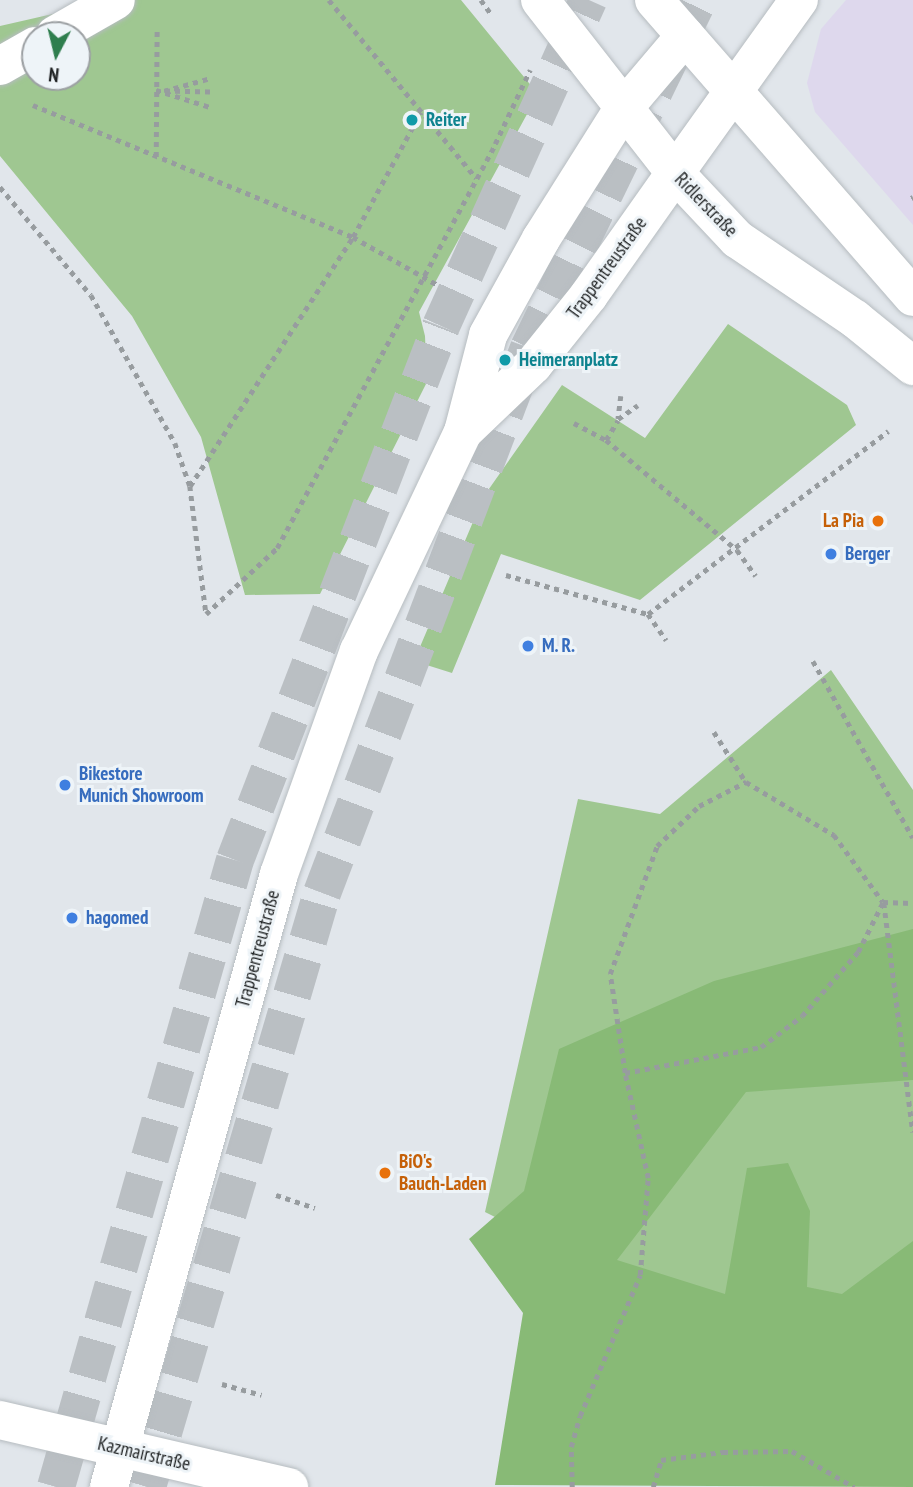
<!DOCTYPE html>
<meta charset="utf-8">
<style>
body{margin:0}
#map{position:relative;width:913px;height:1487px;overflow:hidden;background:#e1e6eb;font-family:"PT Sans Narrow",sans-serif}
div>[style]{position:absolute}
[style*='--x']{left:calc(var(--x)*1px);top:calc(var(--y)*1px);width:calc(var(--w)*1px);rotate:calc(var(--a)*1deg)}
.commercial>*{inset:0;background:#ded8ed}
.green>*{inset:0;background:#9fc791}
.forest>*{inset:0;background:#88ba76}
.trunk-tunnel>*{height:38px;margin-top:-19px;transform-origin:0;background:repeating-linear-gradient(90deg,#babfc3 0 38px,transparent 0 57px)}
.path>*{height:4.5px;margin-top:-2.25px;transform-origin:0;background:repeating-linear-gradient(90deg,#979c9f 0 5px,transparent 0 10px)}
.roads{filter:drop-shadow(0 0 2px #b6bcc0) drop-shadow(0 0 2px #b6bcc0)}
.pedestrian>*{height:38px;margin:-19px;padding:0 19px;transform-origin:19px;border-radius:19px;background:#fff}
.minor>*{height:38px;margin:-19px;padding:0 19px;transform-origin:19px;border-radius:19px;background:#fff}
.tertiary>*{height:38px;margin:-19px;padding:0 19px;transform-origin:19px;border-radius:19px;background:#fff}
.dots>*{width:19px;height:19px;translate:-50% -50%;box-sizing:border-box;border:4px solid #eef4f8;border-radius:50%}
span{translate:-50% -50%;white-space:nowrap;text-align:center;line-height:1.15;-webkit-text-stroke:6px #eef4f8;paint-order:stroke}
.culture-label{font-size:19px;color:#0d838f;font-weight:700}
.left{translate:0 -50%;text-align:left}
.street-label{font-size:19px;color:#202324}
.food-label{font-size:19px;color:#c56008;font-weight:700}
.right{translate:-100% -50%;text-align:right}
.shop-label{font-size:19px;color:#366cbe;font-weight:700}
.north{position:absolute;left:21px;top:21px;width:70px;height:70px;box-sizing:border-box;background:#eef4f8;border:2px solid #9ca0a3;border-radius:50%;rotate:187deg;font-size:19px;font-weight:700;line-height:28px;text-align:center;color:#202324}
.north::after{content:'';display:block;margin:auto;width:24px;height:32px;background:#2f7e4e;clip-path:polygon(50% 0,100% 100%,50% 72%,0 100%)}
</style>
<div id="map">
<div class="commercial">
<div style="clip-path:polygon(846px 0,913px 0,913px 225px,815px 112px,807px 83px,821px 29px)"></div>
</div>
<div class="green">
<div style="clip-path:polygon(evenodd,114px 0,461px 0,538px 94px,419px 312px,425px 336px,427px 382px,320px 594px,245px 595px,201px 437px,132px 316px,0 156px,0 26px,114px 0,35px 35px,77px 35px,77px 77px,35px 77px,35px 35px)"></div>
<div style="clip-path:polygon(728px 324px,847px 405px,856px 425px,640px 600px,501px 554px,452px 673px,414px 661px,484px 496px,562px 385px,645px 438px)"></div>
<div style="clip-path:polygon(831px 670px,913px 790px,913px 1487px,561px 1250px,485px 1212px,578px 799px,660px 814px)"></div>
</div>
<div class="forest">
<div style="clip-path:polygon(913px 929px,913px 1080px,746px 1092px,617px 1260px,725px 1294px,747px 1168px,788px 1163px,810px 1211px,807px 1287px,842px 1294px,913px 1241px,913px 1487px,495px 1485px,523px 1313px,469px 1239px,524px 1191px,559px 1049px,714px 981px)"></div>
</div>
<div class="trunk-tunnel">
<div style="--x:56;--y:1487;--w:652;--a:-74.07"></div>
<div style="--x:235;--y:860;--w:572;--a:-68.9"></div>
<div style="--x:441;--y:326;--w:358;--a:-65.7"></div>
<div style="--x:147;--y:1487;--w:619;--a:-73.58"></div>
<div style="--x:322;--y:893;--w:583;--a:-69.2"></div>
<div style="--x:529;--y:348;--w:387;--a:-64.1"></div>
</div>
<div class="path">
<div style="--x:329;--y:0;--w:231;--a:50.4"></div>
<div style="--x:481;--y:0;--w:17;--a:54"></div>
<div style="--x:156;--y:90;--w:57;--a:17.5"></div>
<div style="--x:210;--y:92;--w:46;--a:-178.8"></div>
<div style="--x:164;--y:91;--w:49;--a:-15.5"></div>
<div style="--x:33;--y:105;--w:346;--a:22.4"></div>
<div style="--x:353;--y:237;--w:98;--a:29.5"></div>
<div style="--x:156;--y:157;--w:128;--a:-89.6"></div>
<div style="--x:0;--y:187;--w:141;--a:49.9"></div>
<div style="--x:91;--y:295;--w:170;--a:60.4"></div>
<div style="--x:175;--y:443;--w:46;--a:70.8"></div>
<div style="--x:190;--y:486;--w:128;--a:82.8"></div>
<div style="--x:911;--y:198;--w:2;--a:-27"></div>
<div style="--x:621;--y:396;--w:23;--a:97"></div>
<div style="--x:618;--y:419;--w:24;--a:-35"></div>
<div style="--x:574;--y:423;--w:36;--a:28"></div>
<div style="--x:606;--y:440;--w:171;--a:40"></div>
<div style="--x:737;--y:550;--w:32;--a:54"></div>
<div style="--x:606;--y:440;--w:23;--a:-59"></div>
<div style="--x:190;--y:486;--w:298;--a:-56.8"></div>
<div style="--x:353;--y:237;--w:142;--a:-61.5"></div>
<div style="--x:506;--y:575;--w:147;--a:15.4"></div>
<div style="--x:648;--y:614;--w:302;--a:-37.3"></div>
<div style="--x:206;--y:614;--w:97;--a:-42.9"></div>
<div style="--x:277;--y:548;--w:459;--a:-61.6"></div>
<div style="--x:495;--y:144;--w:82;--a:-64.7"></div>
<div style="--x:648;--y:614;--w:32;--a:55"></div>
<div style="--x:813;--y:661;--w:203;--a:60.5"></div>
<div style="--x:714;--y:732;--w:59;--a:57.4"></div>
<div style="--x:746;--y:782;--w:103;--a:31.1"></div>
<div style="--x:834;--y:835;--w:83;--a:53.8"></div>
<div style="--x:883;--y:902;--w:30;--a:2"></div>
<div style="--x:884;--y:903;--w:231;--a:82.8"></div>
<div style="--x:625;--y:1073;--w:138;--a:-10.8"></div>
<div style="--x:761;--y:1047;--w:51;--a:-37.1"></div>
<div style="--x:802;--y:1016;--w:85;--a:-48.8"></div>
<div style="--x:858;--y:952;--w:56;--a:-63.4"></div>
<div style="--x:276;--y:1195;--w:41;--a:18.4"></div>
<div style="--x:222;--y:1384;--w:41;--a:15.4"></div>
<div style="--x:572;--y:1487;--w:40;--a:-91.4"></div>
<div style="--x:571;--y:1447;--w:32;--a:-74"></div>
<div style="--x:580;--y:1416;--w:153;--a:-66.9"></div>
<div style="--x:640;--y:1275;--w:97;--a:-85.3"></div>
<div style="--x:648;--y:1178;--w:107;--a:-102.4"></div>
<div style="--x:625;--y:1073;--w:100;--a:-98.6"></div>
<div style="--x:610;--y:974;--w:136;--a:-69.8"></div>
<div style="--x:657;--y:846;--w:58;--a:-43.6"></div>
<div style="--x:699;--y:806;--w:53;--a:-27.1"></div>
<div style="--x:653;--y:1487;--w:28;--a:-73"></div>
<div style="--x:661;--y:1460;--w:63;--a:-7.4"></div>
<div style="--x:723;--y:1452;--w:69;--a:-0.8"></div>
<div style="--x:792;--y:1451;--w:72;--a:30.1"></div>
</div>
<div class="roads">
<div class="pedestrian">
<div style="--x:55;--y:35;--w:70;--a:-29.8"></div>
<div style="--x:0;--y:66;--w:40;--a:-29.7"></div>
</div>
<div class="minor">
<div style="--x:463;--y:432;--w:97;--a:-43.7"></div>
<div style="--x:533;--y:365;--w:90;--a:-51.3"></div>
<div style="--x:589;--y:295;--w:149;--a:-54.8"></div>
<div style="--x:0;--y:1420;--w:297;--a:13.1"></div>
<div style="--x:109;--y:1487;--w:636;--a:-74.5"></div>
<div style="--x:279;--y:874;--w:237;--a:-70.3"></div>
<div style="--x:359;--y:651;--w:242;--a:-64.6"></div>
<div style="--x:463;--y:432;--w:100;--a:-75.5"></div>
<div style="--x:488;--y:335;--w:110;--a:-61.1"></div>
<div style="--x:541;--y:239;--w:154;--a:-57.8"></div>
<div style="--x:623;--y:109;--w:96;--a:-49.7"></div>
</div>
<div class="tertiary">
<div style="--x:540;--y:0;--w:219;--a:52"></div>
<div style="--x:675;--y:173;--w:91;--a:46.8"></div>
<div style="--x:737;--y:239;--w:143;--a:34.1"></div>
<div style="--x:855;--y:319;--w:75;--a:39"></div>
<div style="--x:654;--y:0;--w:394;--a:48.9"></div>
<div style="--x:675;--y:173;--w:213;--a:-54.4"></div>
</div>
</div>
<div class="dots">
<div style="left:412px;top:120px;background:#0f9aa8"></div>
<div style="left:505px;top:360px;background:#0f9aa8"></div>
<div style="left:878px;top:521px;background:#e8710a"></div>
<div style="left:831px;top:554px;background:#3f7fe0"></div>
<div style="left:528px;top:646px;background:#3f7fe0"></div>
<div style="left:65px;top:785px;background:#3f7fe0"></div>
<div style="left:72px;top:918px;background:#3f7fe0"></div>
<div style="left:385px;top:1173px;background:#e8710a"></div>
</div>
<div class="culture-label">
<span class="left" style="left:426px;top:120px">Reiter</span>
<span class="left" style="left:519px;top:360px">Heimeranplatz</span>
</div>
<div class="street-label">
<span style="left:706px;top:205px;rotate:46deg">Ridlerstraße</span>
<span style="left:607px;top:268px;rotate:-54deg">Trappentreustraße</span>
<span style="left:258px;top:949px;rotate:-75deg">Trappentreustraße</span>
<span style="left:144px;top:1454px;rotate:13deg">Kazmairstraße</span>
</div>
<div class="food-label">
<span class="right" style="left:864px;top:521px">La Pia</span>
<span class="left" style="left:399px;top:1173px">BiO's<br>Bauch-Laden</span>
</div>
<div class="shop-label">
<span class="left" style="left:845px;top:554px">Berger</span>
<span class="left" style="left:542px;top:646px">M. R.</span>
<span class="left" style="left:79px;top:785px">Bikestore<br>Munich Showroom</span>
<span class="left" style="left:86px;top:918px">hagomed</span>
</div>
<div class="north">N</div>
</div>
